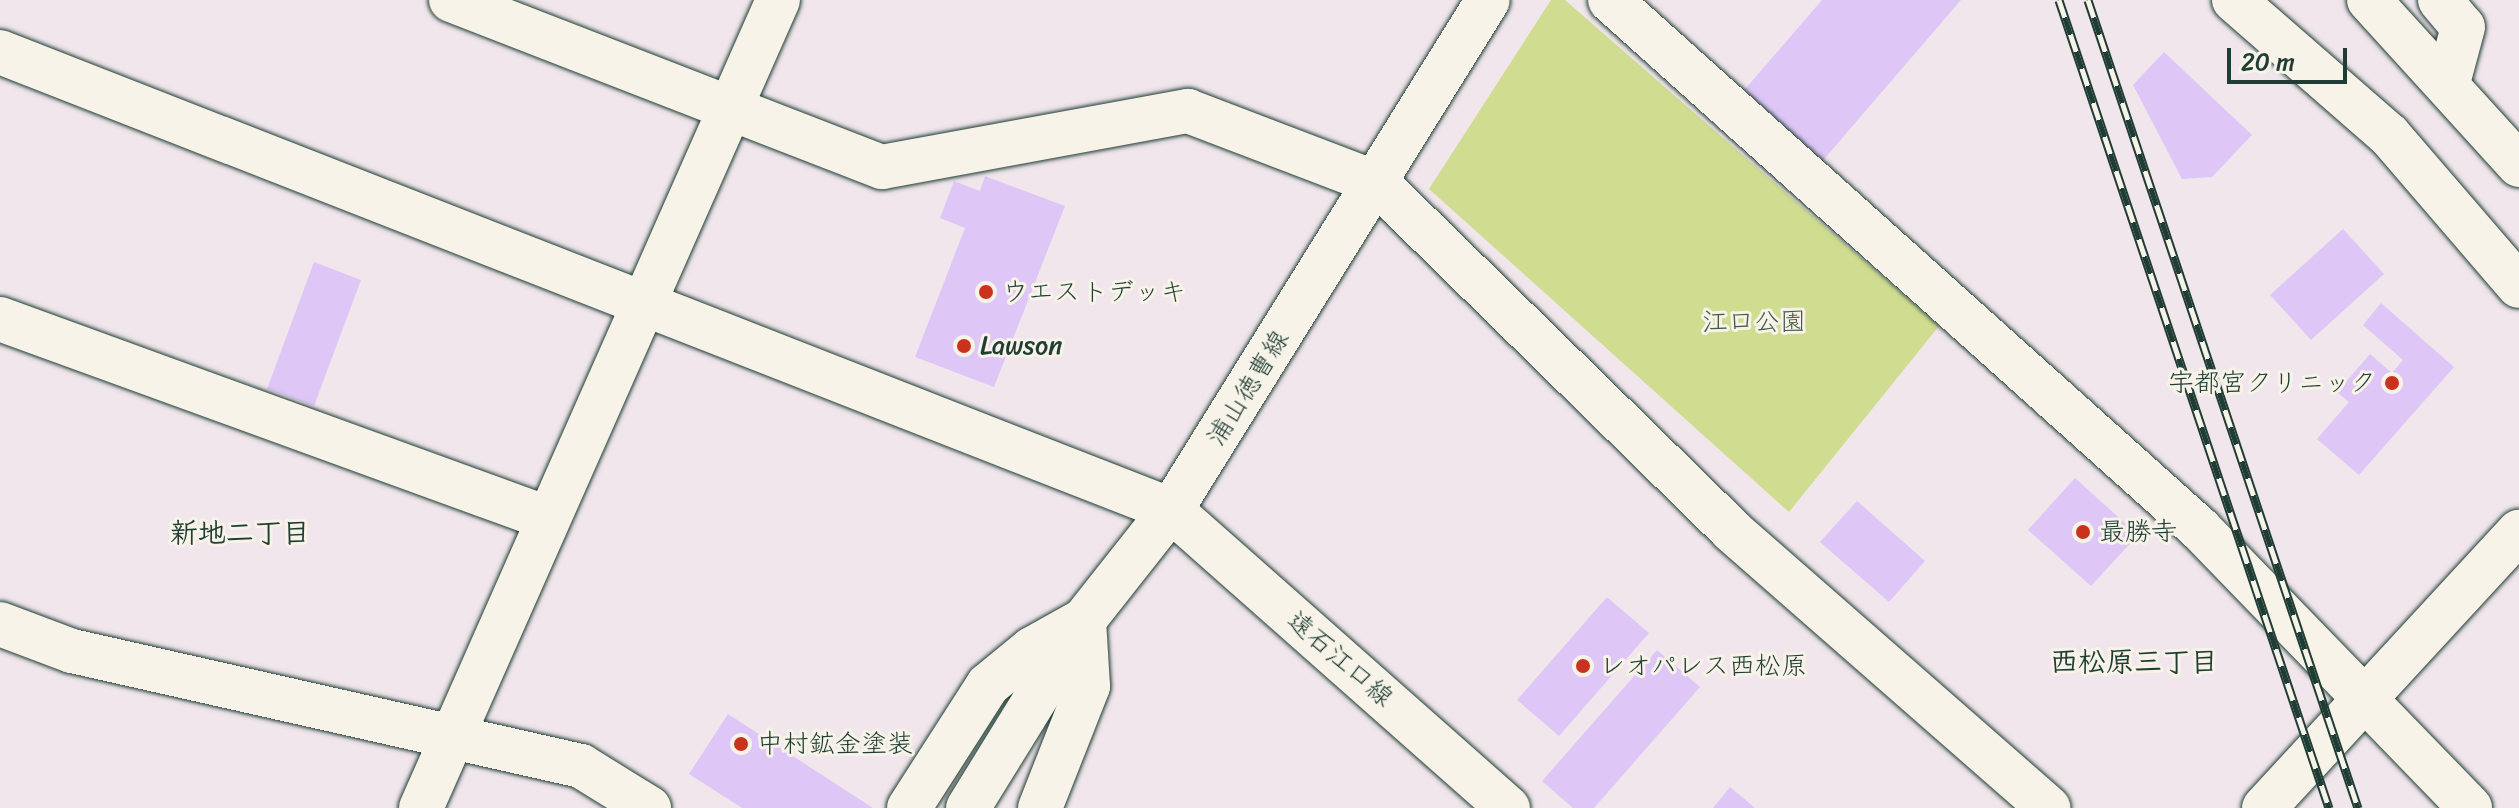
<!DOCTYPE html>
<meta charset="utf-8">
<style>
body{margin:0}
#map{position:relative;width:2519px;height:808px;overflow:hidden;background:#f0e6ec;font-family:Sriracha,"Klee One",sans-serif}
div>[style]{position:absolute}
[style*='--x']{left:calc(var(--x)*1px);top:calc(var(--y)*1px);width:calc(var(--w)*1px);rotate:calc(var(--a)*1deg)}
.green>*{inset:0;background:#d0dd90}
.building>*{inset:0;background:#dec7f7}
.roads{filter:drop-shadow(0 0 2px #1f3d34) drop-shadow(0 0 2px #1f3d34)}
.minor>*{height:44px;margin:-22px;padding:0 22px;transform-origin:22px;border-radius:22px;background:#f7f3e8}
.major>*{height:44px;margin:-22px;padding:0 22px;transform-origin:22px;border-radius:22px;background:#f7f3e8}
.rail>*{height:9px;margin-top:-4.5px;transform-origin:0;background:repeating-linear-gradient(90deg,#f7f3e8 0 18px,#1f3d34 0 36px);box-sizing:border-box;border-block:2px solid #1f3d34}
.dots>*{width:22px;height:22px;translate:-50% -50%;box-sizing:border-box;border:4px solid #f7f3e8;border-radius:50%}
span{translate:-50% -50%;white-space:nowrap;text-align:center;line-height:1.15;-webkit-text-stroke:6px #f7f3e8;paint-order:stroke}
.poi-label{font-size:26px;color:#1f3d34}
.left{translate:0 -50%;text-align:left}
.right{translate:-100% -50%;text-align:right}
.park-label{font-size:26px;color:#425d46}
.street-label{font-size:26px;color:#1f3d34}
.neighbourhood-label{font-size:28px;color:#1f3d34;font-weight:700}
.scale{position:absolute;left:2227px;top:48px;width:120px;height:36px;box-sizing:border-box;border:4px solid #1f3d34;border-top:0;padding-left:10px;font-size:24px;line-height:28px;white-space:nowrap;color:#1f3d34;-webkit-text-stroke:6px #f7f3e8;paint-order:stroke}
</style>
<div id="map">
<div class="green">
<div style="clip-path:polygon(1551px 0,1565px 0,1939px 326px,1789px 512px,1429px 189px)"></div>
</div>
<div class="building">
<div style="clip-path:polygon(1822px 0,1961px 0,1807px 179px,1727px 110px)"></div>
<div style="clip-path:polygon(2164px 52px,2252px 135px,2212px 177px,2182px 179px,2133px 85px)"></div>
<div style="clip-path:polygon(985px 176px,1065px 206px,994px 387px,915px 357px,965px 228px,940px 218px,954px 181px,980px 191px)"></div>
<div style="clip-path:polygon(2343px 229px,2384px 274px,2311px 340px,2270px 295px)"></div>
<div style="clip-path:polygon(314px 262px,361px 280px,314px 406px,267px 389px)"></div>
<div style="clip-path:polygon(2381px 303px,2454px 367px,2359px 475px,2317px 439px,2349px 402px,2337px 392px,2370px 354px,2392px 373px,2403px 360px,2363px 325px)"></div>
<div style="clip-path:polygon(2075px 478px,2138px 535px,2091px 586px,2028px 530px)"></div>
<div style="clip-path:polygon(1857px 501px,1925px 561px,1889px 602px,1820px 542px)"></div>
<div style="clip-path:polygon(1607px 597px,1649px 633px,1559px 736px,1517px 700px)"></div>
<div style="clip-path:polygon(1657px 650px,1700px 687px,1594px 808px,1573px 808px,1542px 781px)"></div>
<div style="clip-path:polygon(728px 714px,873px 808px,742px 808px,689px 774px)"></div>
<div style="clip-path:polygon(1730px 787px,1755px 808px,1713px 808px)"></div>
</div>
<div class="roads">
<div class="minor">
<div style="--x:451;--y:0;--w:462;--a:21.2"></div>
<div style="--x:882;--y:167;--w:311;--a:-10.4"></div>
<div style="--x:1188;--y:111;--w:202;--a:20.9"></div>
<div style="--x:1377;--y:183;--w:496;--a:44.4"></div>
<div style="--x:1731;--y:530;--w:422;--a:41.2"></div>
<div style="--x:1610;--y:0;--w:792;--a:41.88"></div>
<div style="--x:2200;--y:529;--w:388;--a:45.9"></div>
<div style="--x:2440;--y:0;--w:35;--a:50"></div>
<div style="--x:2463;--y:27;--w:58;--a:105"></div>
<div style="--x:0;--y:52;--w:1257;--a:21.36"></div>
<div style="--x:1171;--y:510;--w:450;--a:41.5"></div>
<div style="--x:0;--y:319;--w:582;--a:19.99"></div>
<div style="--x:0;--y:624;--w:77;--a:20.6"></div>
<div style="--x:72;--y:651;--w:522;--a:12.73"></div>
<div style="--x:581;--y:766;--w:80;--a:31.7"></div>
<div style="--x:421;--y:808;--w:883;--a:-66.16"></div>
<div style="--x:909;--y:808;--w:146;--a:-57.3"></div>
<div style="--x:988;--y:685;--w:57;--a:-39.3"></div>
<div style="--x:1032;--y:649;--w:57;--a:-29.2"></div>
<div style="--x:968;--y:808;--w:221;--a:-58.3"></div>
<div style="--x:1084;--y:620;--w:140;--a:-51.7"></div>
<div style="--x:1171;--y:510;--w:600;--a:-58.14"></div>
<div style="--x:1040;--y:808;--w:131;--a:-68.5"></div>
<div style="--x:1088;--y:686;--w:66;--a:-93.5"></div>
<div style="--x:2264;--y:808;--w:376;--a:-47.3"></div>
</div>
<div class="major">
<div style="--x:2234;--y:0;--w:206;--a:41.1"></div>
<div style="--x:2389;--y:135;--w:199;--a:49.3"></div>
<div style="--x:2369;--y:0;--w:223;--a:47.7"></div>
</div>
</div>
<div class="rail">
<div style="--x:2059;--y:0;--w:852;--a:71.52"></div>
<div style="--x:2088;--y:0;--w:852;--a:71.52"></div>
</div>
<div class="dots">
<div style="left:986px;top:292px;background:#c8321e"></div>
<div style="left:964px;top:346px;background:#c8321e"></div>
<div style="left:2392px;top:383px;background:#c8321e"></div>
<div style="left:2083px;top:532px;background:#c8321e"></div>
<div style="left:1583px;top:666px;background:#c8321e"></div>
<div style="left:741px;top:744px;background:#c8321e"></div>
</div>
<div class="poi-label">
<span class="left" style="left:1002px;top:292px">ウエストデッキ</span>
<span class="left" style="left:980px;top:346px">Lawson</span>
<span class="right" style="left:2376px;top:383px">宇都宮クリニック</span>
<span class="left" style="left:2099px;top:532px">最勝寺</span>
<span class="left" style="left:1599px;top:666px">レオパレス西松原</span>
<span class="left" style="left:757px;top:744px">中村鉱金塗装</span>
</div>
<div class="park-label">
<span style="left:1754px;top:322px">江口公園</span>
</div>
<div class="street-label">
<span style="left:1248px;top:388px;rotate:-58deg">浦山徳曹線</span>
<span style="left:1340px;top:659px;rotate:41deg">遠石江口線</span>
</div>
<div class="neighbourhood-label">
<span style="left:240px;top:533px">新地二丁目</span>
<span style="left:2134px;top:662px">西松原三丁目</span>
</div>
<div class="scale">20 m</div>
</div>
